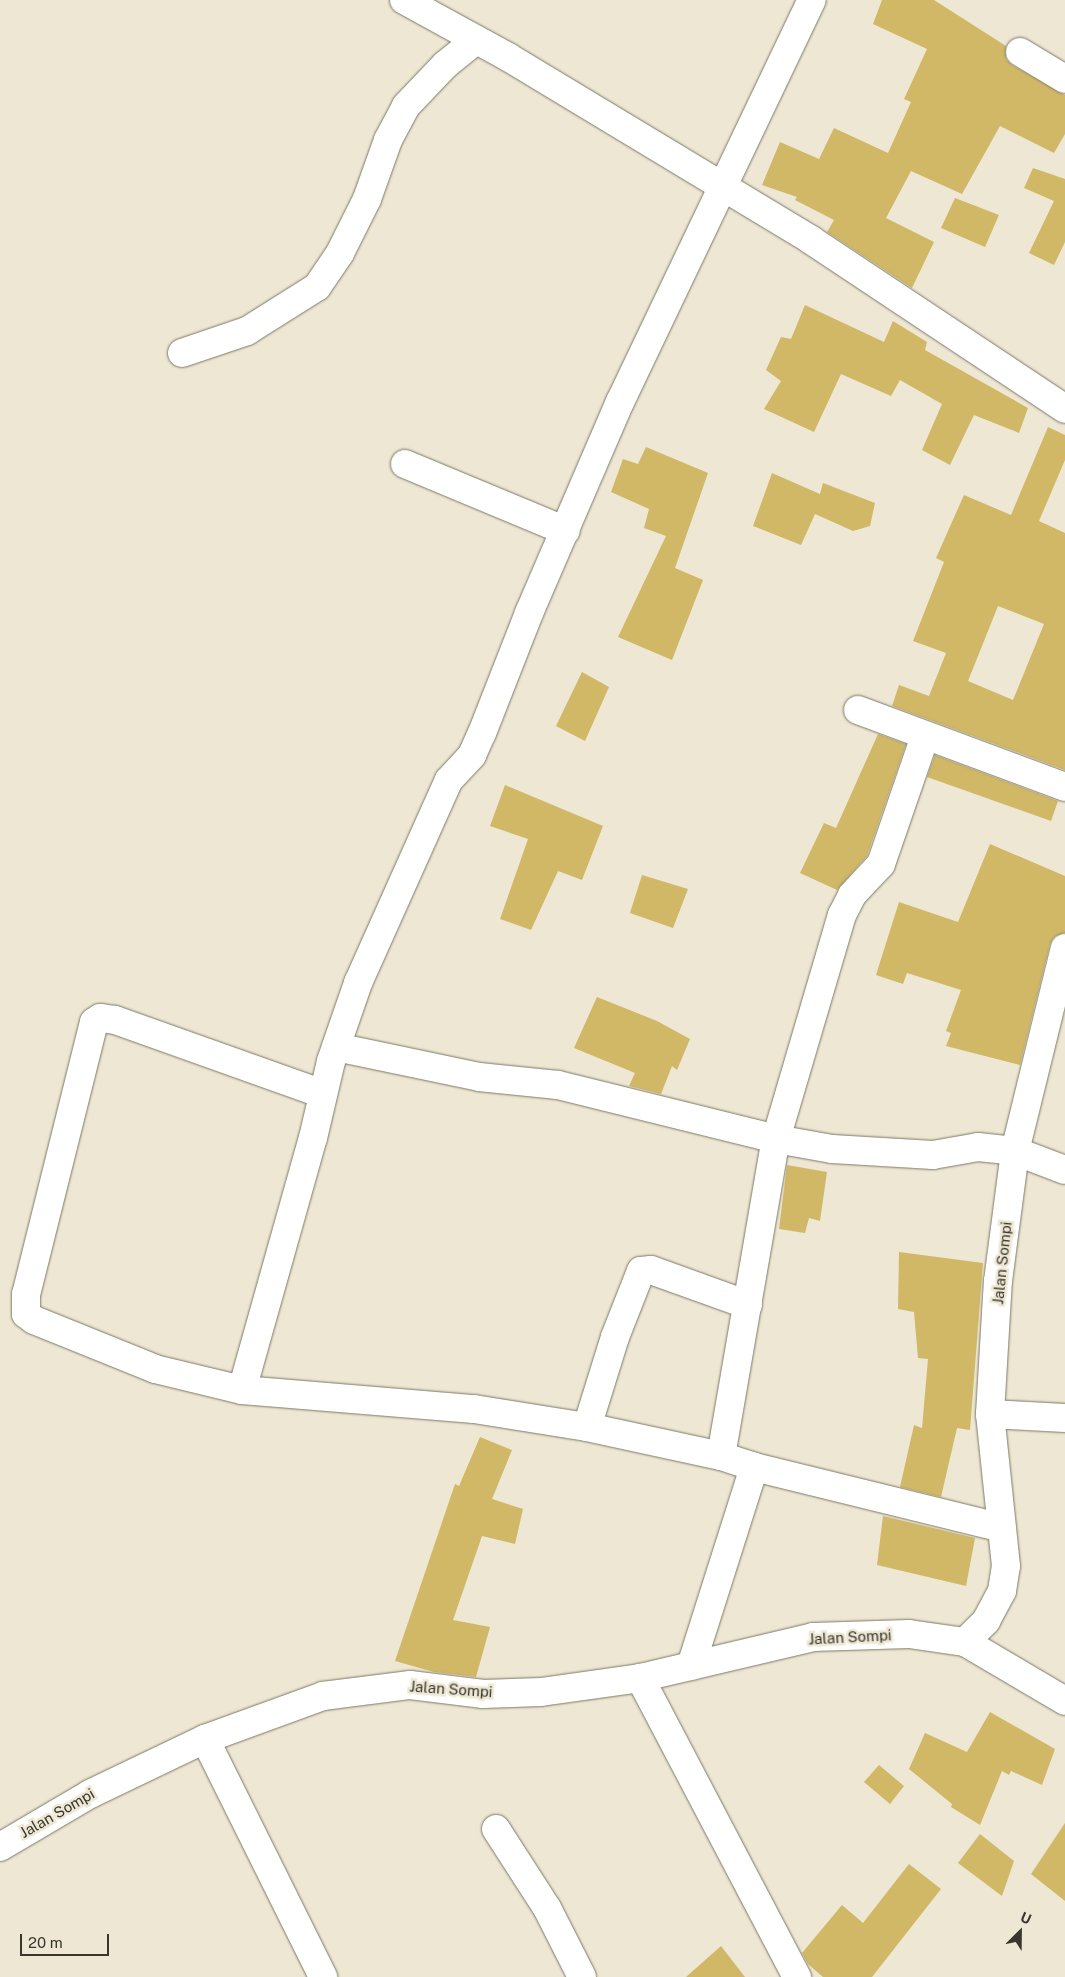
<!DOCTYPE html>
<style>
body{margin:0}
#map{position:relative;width:1065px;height:1977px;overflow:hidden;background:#ede7d3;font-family:"Public Sans",sans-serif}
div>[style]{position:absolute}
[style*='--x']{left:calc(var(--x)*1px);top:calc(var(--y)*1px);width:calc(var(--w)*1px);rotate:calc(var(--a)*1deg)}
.building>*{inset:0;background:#d0b867}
.roads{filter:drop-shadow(0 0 1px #7d7866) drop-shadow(0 0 1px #7d7866)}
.minor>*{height:28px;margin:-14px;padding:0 14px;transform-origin:14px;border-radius:14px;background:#fff}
span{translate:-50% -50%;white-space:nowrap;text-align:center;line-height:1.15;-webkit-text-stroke:5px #ede7d3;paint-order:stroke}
.street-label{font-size:15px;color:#38362e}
.north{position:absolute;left:995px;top:1907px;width:50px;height:50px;-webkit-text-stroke:4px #ede7d3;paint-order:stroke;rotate:23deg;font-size:14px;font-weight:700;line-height:20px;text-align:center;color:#38362e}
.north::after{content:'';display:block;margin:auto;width:18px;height:22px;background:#38362e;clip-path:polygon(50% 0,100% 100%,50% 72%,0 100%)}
.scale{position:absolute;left:20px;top:1934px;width:89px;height:22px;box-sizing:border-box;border:2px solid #38362e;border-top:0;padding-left:6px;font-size:15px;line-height:18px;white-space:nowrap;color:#38362e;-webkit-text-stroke:4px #ede7d3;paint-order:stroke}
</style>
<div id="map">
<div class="building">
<div style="clip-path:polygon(882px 0,934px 0,1006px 46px,1006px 59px,1012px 65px,1065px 95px,1065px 134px,1054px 153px,1000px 126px,962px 194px,911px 171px,886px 218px,934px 242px,912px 288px,827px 232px,834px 220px,795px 200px,797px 197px,762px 185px,780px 142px,819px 159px,834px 128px,888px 153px,911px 102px,904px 99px,927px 49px,873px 24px)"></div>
<div style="clip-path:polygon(1033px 168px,1065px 179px,1065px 242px,1054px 265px,1029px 253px,1054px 201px,1024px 188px)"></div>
<div style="clip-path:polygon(955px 198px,999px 215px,985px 247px,941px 228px)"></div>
<div style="clip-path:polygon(805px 305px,884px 342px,893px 321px,927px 342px,925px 350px,1028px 408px,1019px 433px,974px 415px,950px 465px,922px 450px,942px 404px,900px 380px,891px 396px,841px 374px,814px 432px,764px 409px,781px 381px,766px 370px,781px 337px,791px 339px)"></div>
<div style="clip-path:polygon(evenodd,1048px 427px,1065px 435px,1065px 460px,1039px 521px,1065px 533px,1065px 770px,892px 706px,899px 685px,929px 696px,946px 653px,913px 641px,944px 562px,936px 558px,964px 495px,1011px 515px,1048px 427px,998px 606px,1044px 624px,1013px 700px,968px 681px,998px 606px)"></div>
<div style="clip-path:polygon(646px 447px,708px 473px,675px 568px,703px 580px,672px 660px,618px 637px,666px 536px,644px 528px,649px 509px,611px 492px,623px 459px,638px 464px)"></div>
<div style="clip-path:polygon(772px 473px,820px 494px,823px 483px,875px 503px,870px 526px,853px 531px,815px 514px,801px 545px,753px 526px)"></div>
<div style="clip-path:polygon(582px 672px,609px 687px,585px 741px,556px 726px)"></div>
<div style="clip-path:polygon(878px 734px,906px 744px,867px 856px,837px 890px,800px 873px,824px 823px,836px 828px)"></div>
<div style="clip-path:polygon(935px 755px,1058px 801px,1051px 821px,927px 777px)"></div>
<div style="clip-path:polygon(505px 785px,603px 826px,582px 880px,558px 871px,531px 930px,500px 919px,528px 839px,490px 826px)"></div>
<div style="clip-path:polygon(990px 844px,1065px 876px,1065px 933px,1054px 937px,1050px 944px,1020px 1065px,946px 1046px,951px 1033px,946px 1031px,961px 990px,907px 973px,903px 984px,876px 975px,899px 902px,958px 922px)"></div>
<div style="clip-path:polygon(642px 875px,688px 889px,673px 928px,630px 913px)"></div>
<div style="clip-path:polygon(597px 997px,657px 1021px,690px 1039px,677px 1070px,672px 1066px,661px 1094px,629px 1086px,635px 1073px,574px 1048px)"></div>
<div style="clip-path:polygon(787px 1165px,827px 1172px,820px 1221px,809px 1218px,805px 1233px,779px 1229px)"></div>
<div style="clip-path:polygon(899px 1252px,983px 1263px,970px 1430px,957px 1428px,941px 1497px,900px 1487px,914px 1425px,922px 1428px,928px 1359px,918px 1358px,914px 1312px,898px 1309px)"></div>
<div style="clip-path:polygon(480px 1437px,512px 1450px,492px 1499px,523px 1509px,515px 1544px,482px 1536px,453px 1620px,490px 1627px,476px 1677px,434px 1672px,395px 1661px,455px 1484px,459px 1486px)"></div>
<div style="clip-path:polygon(883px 1516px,975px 1538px,966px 1586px,877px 1565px)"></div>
<div style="clip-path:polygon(990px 1712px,1055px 1749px,1042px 1785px,1011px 1771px,1009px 1775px,1002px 1771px,980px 1825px,951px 1807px,952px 1804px,909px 1769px,925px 1733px,967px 1752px)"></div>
<div style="clip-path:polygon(879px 1765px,904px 1786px,890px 1804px,864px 1782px)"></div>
<div style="clip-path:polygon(1065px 1823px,1065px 1901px,1031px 1874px)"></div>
<div style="clip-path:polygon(980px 1834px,1014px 1861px,1002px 1896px,958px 1863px)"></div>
<div style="clip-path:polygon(909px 1864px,941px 1889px,872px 1977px,823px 1977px,808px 1964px,802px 1953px,842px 1905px,863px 1923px)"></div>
<div style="clip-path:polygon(721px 1946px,745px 1977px,686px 1977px)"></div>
</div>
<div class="roads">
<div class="minor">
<div style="--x:404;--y:0;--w:119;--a:28.7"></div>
<div style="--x:508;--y:57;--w:354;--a:31.1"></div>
<div style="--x:811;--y:240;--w:305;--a:33.6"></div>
<div style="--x:1020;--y:52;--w:52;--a:31"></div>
<div style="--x:182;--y:353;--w:69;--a:-18.7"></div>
<div style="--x:247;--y:331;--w:83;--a:-32.2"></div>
<div style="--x:317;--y:287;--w:41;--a:-55.9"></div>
<div style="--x:340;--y:253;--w:60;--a:-63.4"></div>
<div style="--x:367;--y:199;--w:63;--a:-70.4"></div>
<div style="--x:388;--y:140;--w:38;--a:-62"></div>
<div style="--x:406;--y:106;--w:57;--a:-46.4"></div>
<div style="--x:445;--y:65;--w:40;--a:-39"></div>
<div style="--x:405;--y:464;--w:174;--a:22.6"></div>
<div style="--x:858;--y:710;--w:221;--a:20.4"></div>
<div style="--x:336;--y:1047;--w:146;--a:11.8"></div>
<div style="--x:479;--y:1077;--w:79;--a:5.8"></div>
<div style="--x:558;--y:1085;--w:225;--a:13.9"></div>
<div style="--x:776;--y:1139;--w:234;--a:-73.6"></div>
<div style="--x:842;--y:915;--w:22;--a:-63"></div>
<div style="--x:852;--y:895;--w:42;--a:-46.9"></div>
<div style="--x:881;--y:864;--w:135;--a:-71"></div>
<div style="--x:323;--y:1094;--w:221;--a:-160.4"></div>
<div style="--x:115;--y:1020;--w:15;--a:-172"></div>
<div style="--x:100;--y:1018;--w:7;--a:146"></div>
<div style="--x:94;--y:1022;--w:280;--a:104"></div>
<div style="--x:26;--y:1294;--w:20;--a:90"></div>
<div style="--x:26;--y:1314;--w:10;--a:37"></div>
<div style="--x:34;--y:1320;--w:131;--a:22"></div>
<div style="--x:155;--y:1369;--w:89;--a:13.6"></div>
<div style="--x:242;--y:1390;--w:233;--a:4.7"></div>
<div style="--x:474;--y:1409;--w:114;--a:9.1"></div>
<div style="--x:587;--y:1427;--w:137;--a:12.2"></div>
<div style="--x:721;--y:1456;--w:35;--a:18"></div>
<div style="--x:754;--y:1467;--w:255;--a:13.8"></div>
<div style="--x:242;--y:1390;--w:262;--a:-74.3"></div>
<div style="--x:313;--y:1138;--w:79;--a:-76.8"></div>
<div style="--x:331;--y:1061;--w:83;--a:-70.9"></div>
<div style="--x:358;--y:983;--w:222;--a:-65.9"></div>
<div style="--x:449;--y:780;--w:34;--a:-47"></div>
<div style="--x:472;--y:755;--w:24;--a:-66"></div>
<div style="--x:482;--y:733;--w:129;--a:-68.6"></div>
<div style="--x:529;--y:613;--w:230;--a:-66.7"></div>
<div style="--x:620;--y:402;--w:445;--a:-64.5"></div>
<div style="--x:990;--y:1414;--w:75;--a:3.1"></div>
<div style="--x:587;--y:1427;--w:94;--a:-72.7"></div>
<div style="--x:615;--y:1337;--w:71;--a:-68.5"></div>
<div style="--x:641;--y:1271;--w:10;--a:-6"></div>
<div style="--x:651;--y:1270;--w:103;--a:19.8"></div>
<div style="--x:721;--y:1456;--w:322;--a:-80.2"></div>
<div style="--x:776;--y:1139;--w:57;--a:10.1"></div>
<div style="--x:832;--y:1149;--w:101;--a:3.4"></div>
<div style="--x:933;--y:1155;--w:46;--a:-10.1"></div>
<div style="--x:978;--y:1147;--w:37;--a:6"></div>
<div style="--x:1015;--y:1151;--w:53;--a:20.8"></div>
<div style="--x:965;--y:1642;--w:116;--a:30.5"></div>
<div style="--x:691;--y:1666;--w:209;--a:-72.4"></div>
<div style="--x:640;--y:1678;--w:338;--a:62.3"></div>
<div style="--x:205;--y:1739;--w:266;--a:63.6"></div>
<div style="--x:496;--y:1829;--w:94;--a:57.2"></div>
<div style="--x:547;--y:1908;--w:77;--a:63.1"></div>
<div style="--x:0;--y:1847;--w:104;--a:-30.5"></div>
<div style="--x:90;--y:1794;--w:127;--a:-25.6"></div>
<div style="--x:205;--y:1739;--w:126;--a:-20"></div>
<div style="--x:323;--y:1696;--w:88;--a:-7.2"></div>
<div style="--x:410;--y:1685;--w:74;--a:7"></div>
<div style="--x:483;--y:1694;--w:58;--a:-2"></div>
<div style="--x:541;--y:1692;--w:100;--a:-8"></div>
<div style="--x:640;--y:1678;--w:178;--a:-13.3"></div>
<div style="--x:813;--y:1637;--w:96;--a:-1.8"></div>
<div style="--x:909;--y:1634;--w:57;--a:8.1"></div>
<div style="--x:965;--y:1642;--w:30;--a:-45"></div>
<div style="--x:986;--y:1621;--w:34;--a:-62"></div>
<div style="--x:1002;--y:1591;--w:25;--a:-81"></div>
<div style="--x:1006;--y:1566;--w:153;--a:-96"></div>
<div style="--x:990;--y:1414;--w:133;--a:-86.6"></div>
<div style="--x:998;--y:1281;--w:131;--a:-82.5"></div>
<div style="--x:1015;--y:1151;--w:209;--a:-76.2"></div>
</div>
</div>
<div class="street-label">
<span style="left:1002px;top:1263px;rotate:-84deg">Jalan Sompi</span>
<span style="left:850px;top:1637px;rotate:-3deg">Jalan Sompi</span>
<span style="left:451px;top:1689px;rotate:4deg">Jalan Sompi</span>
<span style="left:57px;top:1813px;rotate:-30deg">Jalan Sompi</span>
</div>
<div class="north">U</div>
<div class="scale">20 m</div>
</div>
